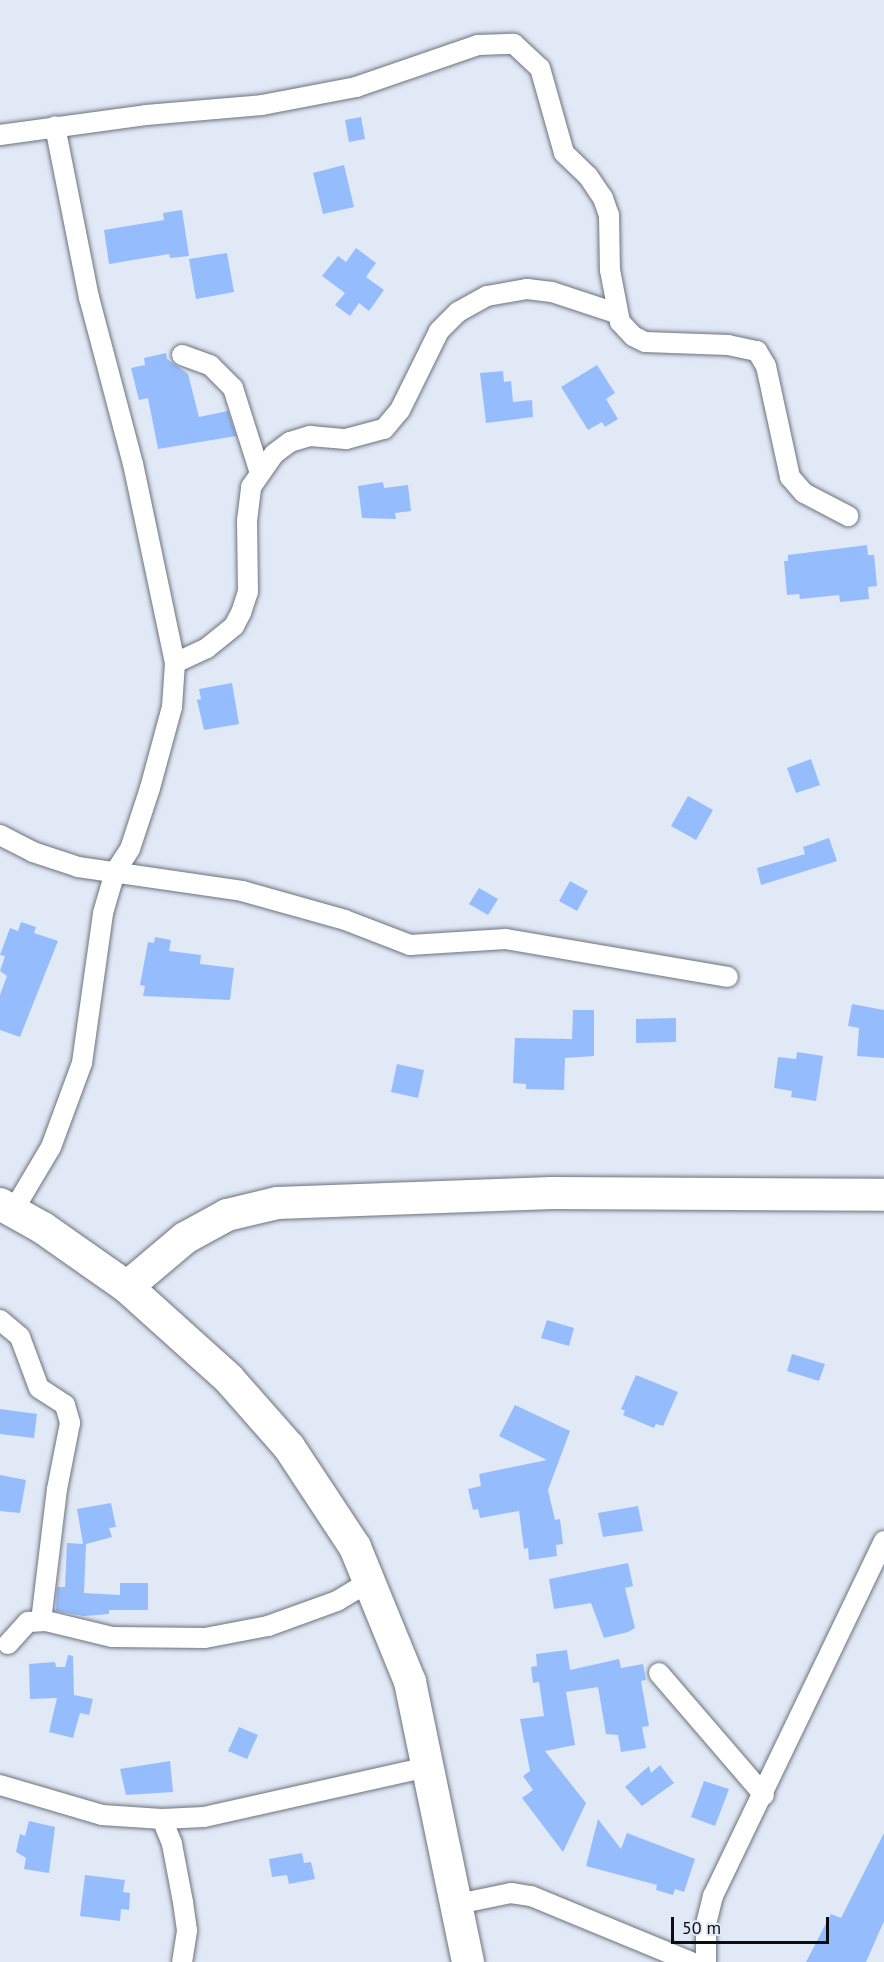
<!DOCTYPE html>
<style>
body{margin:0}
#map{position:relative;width:884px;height:1962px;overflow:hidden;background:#e1e9f6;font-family:"PT Sans",sans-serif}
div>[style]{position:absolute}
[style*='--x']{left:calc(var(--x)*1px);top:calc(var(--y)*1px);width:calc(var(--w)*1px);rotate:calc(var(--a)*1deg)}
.building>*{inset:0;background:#95bdfd}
.roads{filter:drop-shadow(0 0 2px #6c737e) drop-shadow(0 0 2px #6c737e)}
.minor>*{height:20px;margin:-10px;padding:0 10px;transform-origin:10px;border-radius:10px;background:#fff}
.primary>*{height:32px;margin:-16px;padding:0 16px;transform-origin:16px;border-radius:16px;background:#fff}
span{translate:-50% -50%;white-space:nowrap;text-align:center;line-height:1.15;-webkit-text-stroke:6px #e1e9f6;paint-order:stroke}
.scale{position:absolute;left:671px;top:1917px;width:158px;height:27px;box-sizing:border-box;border:3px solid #0b0d11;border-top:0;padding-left:8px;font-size:18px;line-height:21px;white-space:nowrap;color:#0b0d11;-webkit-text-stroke:4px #e1e9f6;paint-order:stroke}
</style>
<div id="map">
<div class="building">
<div style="clip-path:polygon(361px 117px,365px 139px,349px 142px,345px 120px)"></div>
<div style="clip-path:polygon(344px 165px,354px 207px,323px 214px,313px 173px)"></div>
<div style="clip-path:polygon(182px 210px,189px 256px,170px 258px,169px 254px,109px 264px,104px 230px,164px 220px,163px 213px)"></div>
<div style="clip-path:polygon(356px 248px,376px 263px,366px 277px,384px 290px,369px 311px,359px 303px,350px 316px,335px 305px,345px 293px,322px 276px,338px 256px,346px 262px)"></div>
<div style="clip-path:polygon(227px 253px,234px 292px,196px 299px,189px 259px)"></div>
<div style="clip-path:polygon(166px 353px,167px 359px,188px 374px,199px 417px,228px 411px,236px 436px,158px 449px,148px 398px,139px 400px,131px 368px,145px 365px,144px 358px)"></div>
<div style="clip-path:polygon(597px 365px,615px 393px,606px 399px,618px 419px,605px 427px,602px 422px,588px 430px,561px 387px)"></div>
<div style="clip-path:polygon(503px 371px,504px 382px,511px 381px,513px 402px,532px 400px,533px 417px,486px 423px,480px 373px)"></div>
<div style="clip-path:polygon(383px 482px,384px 488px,408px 485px,411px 511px,395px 513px,396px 519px,362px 518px,358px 486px)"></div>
<div style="clip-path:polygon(867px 545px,868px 555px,874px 555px,877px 586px,868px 587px,869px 599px,840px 602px,839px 595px,800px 599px,799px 594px,787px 595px,784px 561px,788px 561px,788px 555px)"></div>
<div style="clip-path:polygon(232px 683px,239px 724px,204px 730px,197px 700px,201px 699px,199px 689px)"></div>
<div style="clip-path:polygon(811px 759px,820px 785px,796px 793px,787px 768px)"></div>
<div style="clip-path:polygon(688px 796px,713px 810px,696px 840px,671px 826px)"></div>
<div style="clip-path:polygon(829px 838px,837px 861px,761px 885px,757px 868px,805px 854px,803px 847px)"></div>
<div style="clip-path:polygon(570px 881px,588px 891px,577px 911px,559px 901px)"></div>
<div style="clip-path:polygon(479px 888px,498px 899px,488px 915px,469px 904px)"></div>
<div style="clip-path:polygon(21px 922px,36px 927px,34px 933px,58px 941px,20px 1037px,0 1030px,0 995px,7px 976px,0 971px,5px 956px,0 955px,10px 928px,18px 931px)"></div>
<div style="clip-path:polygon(155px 937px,171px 940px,169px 951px,201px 955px,200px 964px,234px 968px,230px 1000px,143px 996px,145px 986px,140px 985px,148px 942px,154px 943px)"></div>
<div style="clip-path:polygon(852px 1004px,884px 1010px,884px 1058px,857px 1056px,859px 1028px,848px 1026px)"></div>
<div style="clip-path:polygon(573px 1010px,594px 1010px,594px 1056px,565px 1058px,564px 1090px,526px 1089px,526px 1084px,513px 1083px,515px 1038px,572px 1039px)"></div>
<div style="clip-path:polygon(676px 1018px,676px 1042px,636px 1043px,636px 1019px)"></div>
<div style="clip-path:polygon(797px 1052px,823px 1056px,816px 1101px,791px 1097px,792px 1091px,774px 1088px,778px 1057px,796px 1059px)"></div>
<div style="clip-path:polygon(397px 1064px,424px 1070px,418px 1098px,391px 1092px)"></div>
<div style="clip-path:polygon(547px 1320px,574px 1328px,569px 1346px,541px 1338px)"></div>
<div style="clip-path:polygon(792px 1354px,825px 1364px,819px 1381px,787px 1371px)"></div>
<div style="clip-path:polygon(636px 1375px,678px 1392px,663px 1426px,656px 1424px,654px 1428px,623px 1415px,625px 1411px,621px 1409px)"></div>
<div style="clip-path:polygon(515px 1405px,570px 1431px,548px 1490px,555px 1520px,560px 1519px,563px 1544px,556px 1545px,557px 1556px,529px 1560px,528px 1548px,524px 1549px,519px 1511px,480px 1518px,478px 1509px,473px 1510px,468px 1489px,481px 1486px,479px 1474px,547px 1460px,499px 1436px)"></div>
<div style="clip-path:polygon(0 1409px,37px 1414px,34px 1438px,0 1434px)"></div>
<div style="clip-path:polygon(0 1475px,26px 1480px,20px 1513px,0 1511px)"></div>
<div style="clip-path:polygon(111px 1503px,116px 1527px,109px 1528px,112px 1537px,86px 1544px,84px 1593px,120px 1595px,120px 1583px,148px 1583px,148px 1610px,109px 1610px,109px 1614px,84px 1616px,56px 1611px,57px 1587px,65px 1587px,67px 1543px,83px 1544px,77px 1509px)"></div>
<div style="clip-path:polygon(638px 1506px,643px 1531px,603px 1537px,598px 1513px)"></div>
<div style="clip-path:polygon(628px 1563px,633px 1586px,625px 1588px,635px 1628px,628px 1632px,604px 1638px,591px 1603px,554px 1609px,549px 1579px)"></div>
<div style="clip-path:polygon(567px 1650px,570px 1670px,619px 1659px,621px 1668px,643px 1664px,646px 1680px,641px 1681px,649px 1726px,642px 1727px,646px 1748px,621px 1752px,618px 1735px,606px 1734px,598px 1687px,566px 1692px,575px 1745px,545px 1751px,586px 1803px,563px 1852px,522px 1798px,533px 1790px,523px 1776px,530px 1771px,520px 1719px,544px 1716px,539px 1682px,533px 1683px,531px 1667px,537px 1666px,536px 1654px)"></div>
<div style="clip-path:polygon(68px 1655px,73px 1656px,74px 1695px,93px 1699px,89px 1715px,80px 1713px,73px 1738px,49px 1732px,57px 1698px,30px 1699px,29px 1664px,55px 1662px,56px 1667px,65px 1667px)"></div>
<div style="clip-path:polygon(239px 1727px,258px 1735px,247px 1759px,228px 1751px)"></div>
<div style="clip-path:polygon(170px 1761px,173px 1792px,126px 1795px,120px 1769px)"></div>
<div style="clip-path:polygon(660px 1765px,674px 1783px,642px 1806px,625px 1787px,649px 1766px,651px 1773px)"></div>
<div style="clip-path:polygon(704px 1781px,729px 1789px,715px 1826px,691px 1817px)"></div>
<div style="clip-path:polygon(598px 1819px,621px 1849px,627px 1833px,695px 1859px,684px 1892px,675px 1889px,673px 1895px,656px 1890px,657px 1885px,586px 1866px)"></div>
<div style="clip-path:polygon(29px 1821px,55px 1827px,49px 1873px,24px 1869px,26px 1858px,16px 1852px,20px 1834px,25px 1836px)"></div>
<div style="clip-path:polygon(884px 1833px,884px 1921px,866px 1962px,806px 1962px,831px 1914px,841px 1918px)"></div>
<div style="clip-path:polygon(302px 1853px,304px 1863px,311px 1862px,315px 1879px,289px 1884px,287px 1875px,272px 1877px,269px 1859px)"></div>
<div style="clip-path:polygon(85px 1875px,125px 1880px,123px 1892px,130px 1893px,129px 1910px,121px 1909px,120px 1921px,80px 1916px)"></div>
</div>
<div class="roads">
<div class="minor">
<div style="--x:0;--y:135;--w:147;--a:-7.8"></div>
<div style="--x:146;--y:115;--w:116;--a:-4.9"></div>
<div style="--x:262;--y:105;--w:96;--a:-10.8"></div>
<div style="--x:356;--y:87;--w:129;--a:-19"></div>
<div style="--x:478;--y:45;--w:36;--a:-2"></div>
<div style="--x:514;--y:44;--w:35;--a:43"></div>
<div style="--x:540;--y:68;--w:88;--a:74.2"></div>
<div style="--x:564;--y:153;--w:33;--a:44"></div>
<div style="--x:588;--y:176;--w:27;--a:56"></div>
<div style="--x:603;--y:198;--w:18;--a:71"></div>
<div style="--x:609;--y:215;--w:55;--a:89"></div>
<div style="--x:610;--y:270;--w:53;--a:79.1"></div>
<div style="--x:620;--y:322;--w:19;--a:47"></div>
<div style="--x:633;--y:336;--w:13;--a:27"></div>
<div style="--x:645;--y:342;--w:83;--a:2.1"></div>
<div style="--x:728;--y:345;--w:30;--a:12"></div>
<div style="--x:757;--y:351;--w:17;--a:59"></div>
<div style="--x:766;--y:366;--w:114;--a:77.8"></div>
<div style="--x:790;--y:477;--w:21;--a:49"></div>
<div style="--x:804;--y:493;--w:50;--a:27.6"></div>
<div style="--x:182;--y:355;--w:30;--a:20"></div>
<div style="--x:210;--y:365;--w:33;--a:45"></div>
<div style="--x:233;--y:388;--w:86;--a:72.4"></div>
<div style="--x:175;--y:663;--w:35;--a:-25"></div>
<div style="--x:207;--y:648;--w:35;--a:-39"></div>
<div style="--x:234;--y:626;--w:15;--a:-62"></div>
<div style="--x:241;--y:613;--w:22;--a:-72"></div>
<div style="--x:248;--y:592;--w:71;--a:-90.8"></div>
<div style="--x:247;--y:521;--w:34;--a:-83"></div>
<div style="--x:251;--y:487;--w:40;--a:-55.1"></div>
<div style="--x:274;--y:454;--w:20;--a:-37"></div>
<div style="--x:290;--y:442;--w:21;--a:-17"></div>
<div style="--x:310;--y:436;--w:36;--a:5"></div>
<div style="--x:346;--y:439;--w:39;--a:-15"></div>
<div style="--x:384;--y:429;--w:25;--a:-50"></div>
<div style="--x:400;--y:410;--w:88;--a:-63.7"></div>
<div style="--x:439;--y:331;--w:27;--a:-45"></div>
<div style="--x:458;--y:312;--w:33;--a:-29"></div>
<div style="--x:487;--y:296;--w:41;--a:-9.9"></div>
<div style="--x:527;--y:289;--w:25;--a:7"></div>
<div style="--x:552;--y:292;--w:67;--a:18.2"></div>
<div style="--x:0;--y:835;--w:37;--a:27"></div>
<div style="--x:33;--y:852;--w:47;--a:18.4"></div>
<div style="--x:78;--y:867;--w:166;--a:8.3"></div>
<div style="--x:242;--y:891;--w:107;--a:15.7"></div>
<div style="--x:345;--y:920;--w:70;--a:21"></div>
<div style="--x:410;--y:945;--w:96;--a:-3.6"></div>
<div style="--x:506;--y:939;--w:225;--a:9.7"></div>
<div style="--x:13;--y:1211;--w:74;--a:-59.3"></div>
<div style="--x:51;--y:1147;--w:90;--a:-69.7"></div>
<div style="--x:82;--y:1063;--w:151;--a:-82"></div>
<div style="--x:103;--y:913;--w:43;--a:-73.7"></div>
<div style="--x:115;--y:872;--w:27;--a:-57"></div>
<div style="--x:130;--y:849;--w:64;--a:-71.8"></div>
<div style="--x:150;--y:788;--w:84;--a:-74.8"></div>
<div style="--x:172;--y:707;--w:44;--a:-86.1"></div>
<div style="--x:175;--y:663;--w:203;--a:-101.9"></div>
<div style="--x:133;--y:464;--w:172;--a:-104.8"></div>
<div style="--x:89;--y:298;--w:175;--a:-101.2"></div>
<div style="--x:0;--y:1320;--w:26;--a:40"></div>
<div style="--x:20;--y:1337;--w:54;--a:69.6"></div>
<div style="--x:39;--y:1388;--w:31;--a:33"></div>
<div style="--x:65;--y:1405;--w:19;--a:74"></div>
<div style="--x:70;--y:1423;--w:67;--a:101.1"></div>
<div style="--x:57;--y:1489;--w:133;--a:96.9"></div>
<div style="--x:8;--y:1644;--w:30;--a:-48"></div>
<div style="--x:28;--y:1622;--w:18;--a:-3"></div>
<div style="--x:46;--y:1621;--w:68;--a:13.6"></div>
<div style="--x:112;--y:1637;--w:93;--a:0.6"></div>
<div style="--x:205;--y:1638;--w:64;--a:-10.8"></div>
<div style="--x:268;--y:1626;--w:73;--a:-19.9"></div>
<div style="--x:337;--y:1601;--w:37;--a:-31"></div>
<div style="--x:659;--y:1673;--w:161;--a:49.3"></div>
<div style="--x:0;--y:1785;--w:106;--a:16.4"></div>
<div style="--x:102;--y:1815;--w:60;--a:3.8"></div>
<div style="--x:162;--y:1819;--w:42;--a:-2.7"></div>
<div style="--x:204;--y:1817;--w:229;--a:-12.6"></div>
<div style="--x:162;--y:1819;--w:27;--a:68"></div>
<div style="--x:172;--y:1844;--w:59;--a:79.3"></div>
<div style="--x:183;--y:1902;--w:29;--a:82"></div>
<div style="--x:187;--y:1931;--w:31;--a:99"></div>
<div style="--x:458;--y:1904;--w:54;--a:-11.7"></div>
<div style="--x:511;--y:1893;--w:20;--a:9"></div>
<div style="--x:531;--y:1896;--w:173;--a:22.4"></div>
<div style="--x:706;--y:1962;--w:38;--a:-90"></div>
<div style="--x:706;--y:1924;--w:29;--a:-76"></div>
<div style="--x:713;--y:1896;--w:394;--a:-64.3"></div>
</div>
<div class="primary">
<div style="--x:0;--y:1204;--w:49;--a:29.2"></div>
<div style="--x:43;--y:1228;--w:103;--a:35.1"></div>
<div style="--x:127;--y:1287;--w:137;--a:42"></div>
<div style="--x:229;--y:1379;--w:91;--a:48.6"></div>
<div style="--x:289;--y:1447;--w:120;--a:56.6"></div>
<div style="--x:355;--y:1547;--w:146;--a:67.8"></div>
<div style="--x:410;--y:1682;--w:286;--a:78.3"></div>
<div style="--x:127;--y:1287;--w:76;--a:-40.2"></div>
<div style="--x:185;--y:1238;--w:48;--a:-28.7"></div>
<div style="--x:227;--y:1215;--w:51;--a:-13.5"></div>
<div style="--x:277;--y:1203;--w:275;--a:-2.1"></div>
<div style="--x:552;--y:1193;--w:332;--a:0.3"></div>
</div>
</div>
<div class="scale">50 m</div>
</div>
